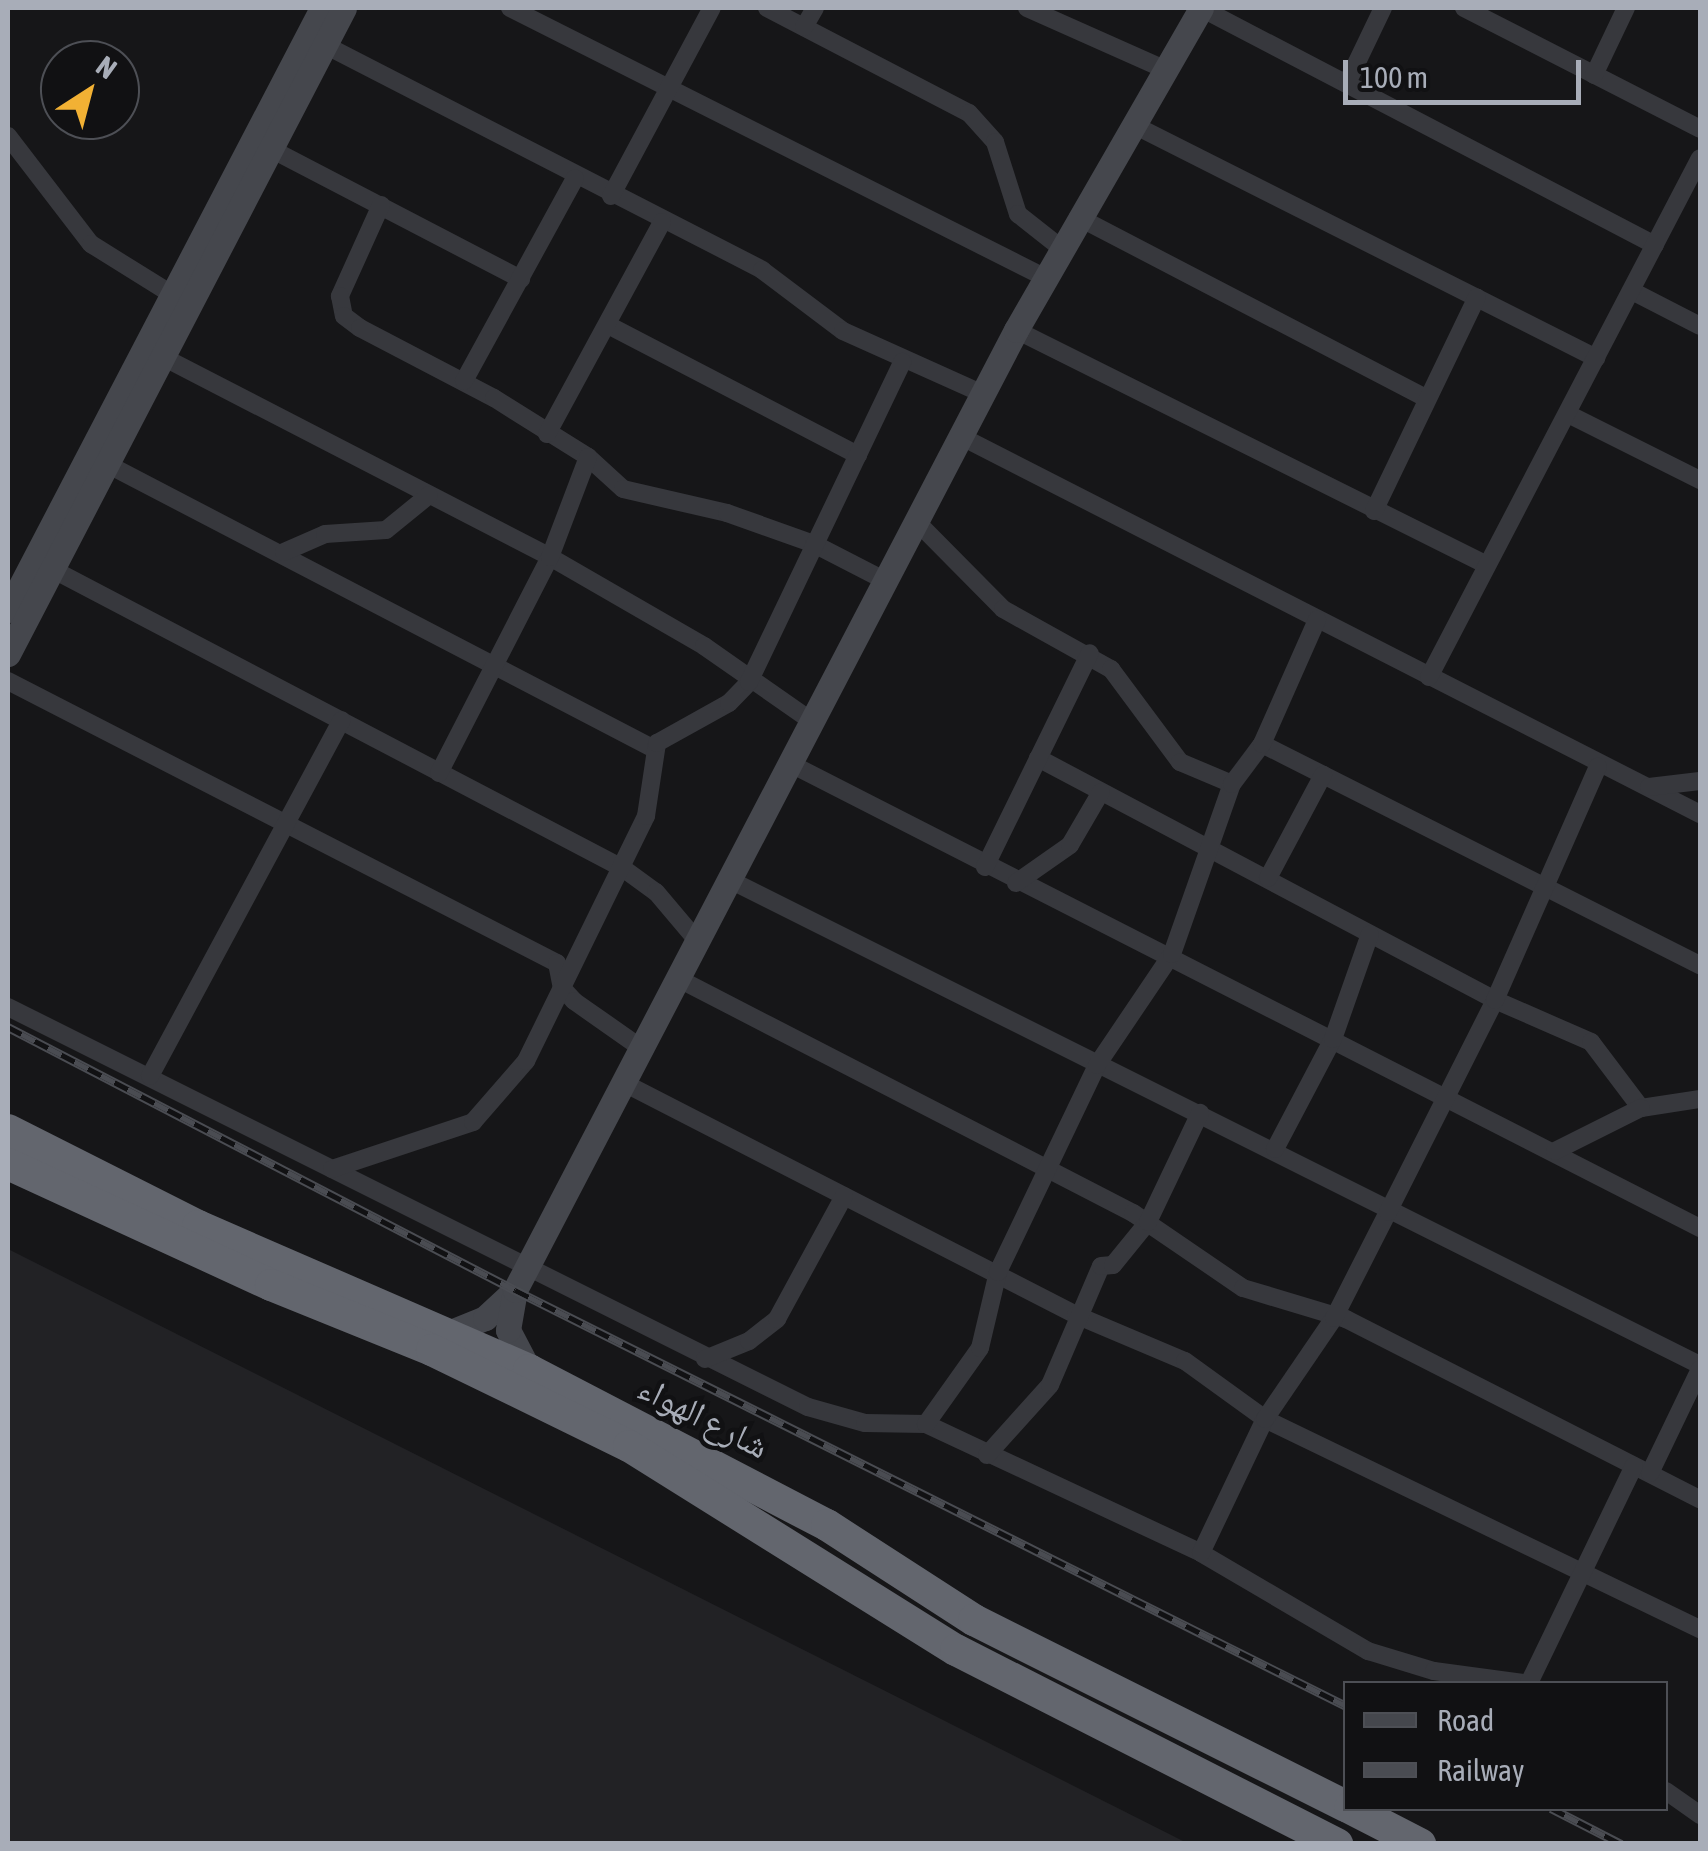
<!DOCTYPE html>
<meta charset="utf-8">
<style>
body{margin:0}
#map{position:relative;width:1708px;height:1851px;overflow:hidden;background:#161618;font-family:"Asap Condensed","Noto Naskh Arabic",sans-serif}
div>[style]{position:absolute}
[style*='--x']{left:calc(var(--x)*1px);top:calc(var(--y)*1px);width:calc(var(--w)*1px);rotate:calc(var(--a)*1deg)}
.built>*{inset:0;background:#222225}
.street>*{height:18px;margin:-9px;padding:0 9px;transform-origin:9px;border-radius:9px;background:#37383d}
.secondary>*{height:25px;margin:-12.5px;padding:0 12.5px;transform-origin:12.5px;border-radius:12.5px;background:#45474d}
.highway>*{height:32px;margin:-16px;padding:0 16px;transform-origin:16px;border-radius:16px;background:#63666e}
.rail>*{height:9px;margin-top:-4.5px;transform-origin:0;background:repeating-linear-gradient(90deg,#111113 0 15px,#4a4c52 0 30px);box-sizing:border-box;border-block:2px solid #4a4c52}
span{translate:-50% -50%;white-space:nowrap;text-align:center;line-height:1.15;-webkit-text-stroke:9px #111113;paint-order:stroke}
.street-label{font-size:35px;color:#a8adb8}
.frame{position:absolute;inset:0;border:10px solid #a8adb8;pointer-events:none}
.legend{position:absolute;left:1343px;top:1681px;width:325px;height:130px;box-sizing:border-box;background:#111113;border:2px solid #4d4f55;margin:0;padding:12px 18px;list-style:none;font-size:30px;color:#a8adb8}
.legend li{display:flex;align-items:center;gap:20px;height:50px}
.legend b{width:50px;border:2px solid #4d4f55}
.north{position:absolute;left:40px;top:40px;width:100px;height:100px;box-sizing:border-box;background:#111113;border:2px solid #4d4f55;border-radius:50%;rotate:36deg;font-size:28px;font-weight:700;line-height:40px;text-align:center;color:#a8adb8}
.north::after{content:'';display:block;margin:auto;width:35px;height:45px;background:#f2b134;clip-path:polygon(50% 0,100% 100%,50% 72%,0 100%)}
.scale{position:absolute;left:1343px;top:60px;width:238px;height:45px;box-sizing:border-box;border:5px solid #a8adb8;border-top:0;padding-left:12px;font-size:30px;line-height:35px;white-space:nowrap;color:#a8adb8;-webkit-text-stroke:8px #111113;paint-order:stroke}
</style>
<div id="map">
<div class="built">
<div style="clip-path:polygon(8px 1249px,1187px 1843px,8px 1843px)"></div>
</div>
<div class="street">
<div style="--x:510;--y:8;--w:598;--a:26.74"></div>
<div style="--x:767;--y:8;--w:228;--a:27.5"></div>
<div style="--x:969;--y:113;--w:39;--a:48"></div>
<div style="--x:995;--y:142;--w:76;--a:72.3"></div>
<div style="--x:1018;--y:214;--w:55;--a:38.3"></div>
<div style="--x:1027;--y:8;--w:150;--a:24"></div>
<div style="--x:1201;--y:8;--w:512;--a:27.57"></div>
<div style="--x:1464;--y:8;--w:265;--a:27.1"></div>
<div style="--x:804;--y:27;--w:22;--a:-60"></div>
<div style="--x:325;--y:45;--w:492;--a:27.2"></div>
<div style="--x:762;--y:270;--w:101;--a:37"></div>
<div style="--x:843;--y:331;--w:154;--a:24.2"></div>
<div style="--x:1594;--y:75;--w:74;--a:-64.5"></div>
<div style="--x:1347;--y:83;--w:83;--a:-64.4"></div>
<div style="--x:1132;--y:124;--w:520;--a:26.76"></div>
<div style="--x:8;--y:136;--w:136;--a:52.5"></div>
<div style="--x:91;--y:244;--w:97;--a:31.9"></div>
<div style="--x:271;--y:149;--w:282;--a:27.5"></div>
<div style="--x:611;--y:196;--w:213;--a:-61.8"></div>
<div style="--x:381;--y:205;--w:100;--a:114.3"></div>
<div style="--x:340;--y:296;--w:20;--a:79"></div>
<div style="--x:344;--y:316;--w:20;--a:37"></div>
<div style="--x:360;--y:328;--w:151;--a:27.6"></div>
<div style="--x:494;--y:398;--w:111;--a:32.1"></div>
<div style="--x:588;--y:457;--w:47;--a:42.4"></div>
<div style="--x:623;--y:489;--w:107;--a:13"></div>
<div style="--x:727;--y:513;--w:92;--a:19.6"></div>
<div style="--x:814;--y:544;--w:83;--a:27.2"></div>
<div style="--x:1078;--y:217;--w:392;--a:27.5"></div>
<div style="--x:1632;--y:291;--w:76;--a:27.2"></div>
<div style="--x:608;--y:325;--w:282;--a:27.5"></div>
<div style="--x:1016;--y:330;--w:526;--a:26.52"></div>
<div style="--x:163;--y:357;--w:436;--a:27.3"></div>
<div style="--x:550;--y:557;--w:178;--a:30"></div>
<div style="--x:704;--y:646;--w:133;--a:34.9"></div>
<div style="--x:464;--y:381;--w:231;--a:-61.3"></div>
<div style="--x:1568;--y:414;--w:148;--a:26.6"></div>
<div style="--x:547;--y:434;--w:241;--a:-61.5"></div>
<div style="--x:962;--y:437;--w:829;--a:27.06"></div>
<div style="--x:107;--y:464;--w:617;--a:27.52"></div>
<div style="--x:1374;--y:511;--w:237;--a:-64.3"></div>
<div style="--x:918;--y:523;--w:121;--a:45.3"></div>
<div style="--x:1003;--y:609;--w:124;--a:29.1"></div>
<div style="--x:1111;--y:669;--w:116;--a:53.4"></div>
<div style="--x:1180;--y:762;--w:56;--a:22.9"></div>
<div style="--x:284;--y:552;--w:45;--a:-23.7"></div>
<div style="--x:325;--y:534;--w:61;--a:-3.8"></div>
<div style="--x:386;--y:530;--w:55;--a:-39.1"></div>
<div style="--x:52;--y:569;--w:646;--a:27.68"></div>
<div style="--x:624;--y:869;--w:39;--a:36"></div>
<div style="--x:656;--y:892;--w:68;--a:49.8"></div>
<div style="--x:1429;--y:677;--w:585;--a:-62.43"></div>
<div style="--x:8;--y:681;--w:617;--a:27.19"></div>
<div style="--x:557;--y:963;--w:25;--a:79"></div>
<div style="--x:562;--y:988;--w:18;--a:47"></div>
<div style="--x:574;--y:1001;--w:85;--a:35"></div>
<div style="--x:1262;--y:744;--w:491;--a:26.8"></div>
<div style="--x:1038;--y:758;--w:517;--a:27.9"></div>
<div style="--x:1495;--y:1000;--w:105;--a:23.6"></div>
<div style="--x:1591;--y:1042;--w:83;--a:52.9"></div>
<div style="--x:1641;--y:1108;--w:60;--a:-8.7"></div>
<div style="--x:791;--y:764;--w:1021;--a:27.04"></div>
<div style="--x:439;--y:773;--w:243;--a:-62.8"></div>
<div style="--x:550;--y:557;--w:107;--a:-69.2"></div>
<div style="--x:1649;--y:787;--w:51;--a:-6.7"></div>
<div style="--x:985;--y:867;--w:238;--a:-63.9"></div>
<div style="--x:1268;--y:878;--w:117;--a:-61.9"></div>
<div style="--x:732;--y:881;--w:1082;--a:26.57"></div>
<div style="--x:1016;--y:883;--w:66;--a:-35.1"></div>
<div style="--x:1070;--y:845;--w:61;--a:-59.7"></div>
<div style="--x:681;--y:980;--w:509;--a:27.27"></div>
<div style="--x:1133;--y:1213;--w:133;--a:34.3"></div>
<div style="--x:1243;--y:1288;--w:108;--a:16.8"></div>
<div style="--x:1346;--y:1319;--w:397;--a:27"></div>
<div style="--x:8;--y:1007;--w:894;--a:26.57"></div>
<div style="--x:808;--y:1407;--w:59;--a:15.7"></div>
<div style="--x:865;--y:1423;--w:61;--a:0.9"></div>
<div style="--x:926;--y:1424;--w:304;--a:25.1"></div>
<div style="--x:1201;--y:1553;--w:194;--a:30.4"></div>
<div style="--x:1368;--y:1651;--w:69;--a:16.9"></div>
<div style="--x:1434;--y:1671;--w:97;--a:7.7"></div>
<div style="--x:150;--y:1076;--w:404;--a:-61.7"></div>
<div style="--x:626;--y:1084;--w:506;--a:27.17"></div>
<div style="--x:1076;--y:1315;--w:118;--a:22.9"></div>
<div style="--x:1185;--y:1361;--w:99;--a:35.9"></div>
<div style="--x:1265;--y:1419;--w:483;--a:25.8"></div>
<div style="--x:1275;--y:1149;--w:124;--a:-62.2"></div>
<div style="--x:1333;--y:1039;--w:111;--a:-70.6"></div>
<div style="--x:1555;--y:1151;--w:96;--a:-26.6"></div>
<div style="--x:332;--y:1169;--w:149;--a:-18.4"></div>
<div style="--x:473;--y:1122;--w:81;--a:-49"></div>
<div style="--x:526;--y:1061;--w:273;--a:-63.9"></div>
<div style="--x:646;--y:816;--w:74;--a:-81.4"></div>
<div style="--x:657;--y:743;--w:82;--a:-29.1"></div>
<div style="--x:729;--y:703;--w:29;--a:-46"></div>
<div style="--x:749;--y:682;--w:355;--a:-64.4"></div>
<div style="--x:705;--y:1359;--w:48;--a:-22.2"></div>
<div style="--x:749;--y:1341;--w:36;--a:-38"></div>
<div style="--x:777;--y:1319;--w:140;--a:-61.4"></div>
<div style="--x:926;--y:1424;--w:93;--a:-54.6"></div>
<div style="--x:980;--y:1348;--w:78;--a:-76.7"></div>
<div style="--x:998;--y:1272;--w:229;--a:-64.4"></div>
<div style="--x:1097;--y:1065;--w:134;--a:-56"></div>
<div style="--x:1172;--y:954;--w:180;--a:-70.6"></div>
<div style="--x:1232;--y:784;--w:50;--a:-53.1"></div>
<div style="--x:1262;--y:744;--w:136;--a:-66.1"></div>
<div style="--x:987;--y:1455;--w:94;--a:-48"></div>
<div style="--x:1050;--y:1385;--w:129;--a:-66.8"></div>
<div style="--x:1101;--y:1266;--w:12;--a:-5"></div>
<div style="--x:1113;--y:1265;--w:55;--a:-50.9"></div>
<div style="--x:1148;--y:1222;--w:121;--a:-64.5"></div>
<div style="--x:1650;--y:1473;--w:115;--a:-64.3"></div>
<div style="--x:1201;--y:1553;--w:148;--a:-64.5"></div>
<div style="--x:1265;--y:1419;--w:122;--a:-55.7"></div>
<div style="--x:1334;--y:1318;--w:119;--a:-63"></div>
<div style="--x:1388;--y:1212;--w:237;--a:-63.2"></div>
<div style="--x:1495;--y:1000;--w:255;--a:-66.2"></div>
<div style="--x:1529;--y:1683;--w:241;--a:-64.2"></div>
<div style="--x:1666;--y:1791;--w:42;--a:35.2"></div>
</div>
<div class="secondary">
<div style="--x:8;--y:610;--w:679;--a:-62.45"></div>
<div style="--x:8;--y:654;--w:728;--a:-62.52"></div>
<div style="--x:448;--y:1333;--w:40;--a:-22"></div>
<div style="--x:485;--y:1318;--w:41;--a:-43"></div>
<div style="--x:529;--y:1370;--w:45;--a:-117.7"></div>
<div style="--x:508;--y:1330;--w:41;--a:-80.1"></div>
<div style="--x:515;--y:1290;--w:1083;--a:-62.44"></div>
<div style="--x:1016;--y:330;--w:371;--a:-60.1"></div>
</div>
<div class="highway">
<div style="--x:8;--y:1130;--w:213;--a:26.8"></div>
<div style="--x:198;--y:1226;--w:361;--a:23.5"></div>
<div style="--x:529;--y:1370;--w:336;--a:27.5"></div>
<div style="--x:827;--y:1525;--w:175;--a:32.9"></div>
<div style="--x:974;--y:1620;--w:416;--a:26.6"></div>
<div style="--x:8;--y:1164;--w:289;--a:24.7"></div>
<div style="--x:271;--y:1285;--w:174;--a:22"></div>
<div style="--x:432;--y:1350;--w:219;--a:26"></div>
<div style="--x:629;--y:1446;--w:385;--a:32"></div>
<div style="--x:956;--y:1650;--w:428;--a:27"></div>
<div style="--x:1350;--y:1808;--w:79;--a:27.2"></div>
</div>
<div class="rail">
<div style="--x:8;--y:1027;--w:571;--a:27.42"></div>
<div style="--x:515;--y:1290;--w:929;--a:26.59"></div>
<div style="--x:1551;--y:1808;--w:79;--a:27.2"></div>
</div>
<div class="street-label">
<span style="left:704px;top:1416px;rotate:27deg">شارع الهواء</span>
</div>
<div class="frame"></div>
<ul class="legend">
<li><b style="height:12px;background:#45474d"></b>Road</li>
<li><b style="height:12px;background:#4a4c52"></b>Railway</li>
</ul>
<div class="north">N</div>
<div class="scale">100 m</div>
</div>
